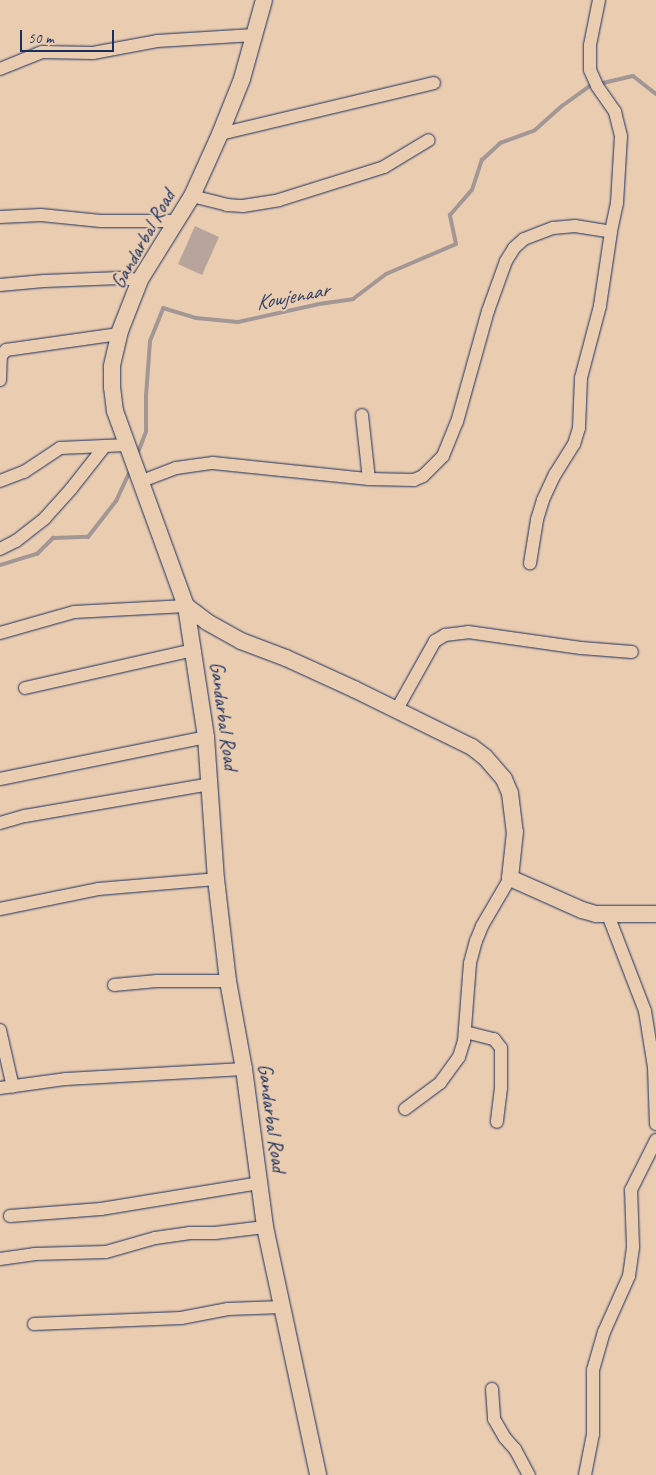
<!DOCTYPE html>
<style>
body{margin:0}
#map{position:relative;width:656px;height:1475px;overflow:hidden;background:#eacdb1;font-family:Caveat,sans-serif}
div>[style]{position:absolute}
[style*='--x']{left:calc(var(--x)*1px);top:calc(var(--y)*1px);width:calc(var(--w)*1px);rotate:calc(var(--a)*1deg)}
.stream>*{height:4px;margin:-2px;padding:0 2px;transform-origin:2px;border-radius:2px;background:#a39795}
.building>*{inset:0;background:#b7a59c}
.roads{filter:drop-shadow(0 0 1px #1b2f5e) drop-shadow(0 0 1px #1b2f5e)}
.minor>*{height:12px;margin:-6px;padding:0 6px;transform-origin:6px;border-radius:6px;background:#eacdb1}
.tertiary>*{height:16px;margin:-8px;padding:0 8px;transform-origin:8px;border-radius:8px;background:#eacdb1}
span{translate:-50% -50%;white-space:nowrap;text-align:center;line-height:1.15;-webkit-text-stroke:4px #eacdb1;paint-order:stroke}
.street-label{font-size:20px;color:#1b2f5e}
.water-label{font-size:21px;color:#2f3f66;font-style:italic}
.scale{position:absolute;left:20px;top:30px;width:94px;height:22px;box-sizing:border-box;border:2px solid #1b2f5e;border-top:0;padding-left:6px;font-size:15px;line-height:18px;white-space:nowrap;color:#1b2f5e;-webkit-text-stroke:4px #eacdb1;paint-order:stroke}
</style>
<div id="map">
<div class="stream">
<div style="--x:137;--y:455;--w:26;--a:-69"></div>
<div style="--x:146;--y:431;--w:35;--a:-90"></div>
<div style="--x:146;--y:396;--w:55;--a:-85.8"></div>
<div style="--x:150;--y:341;--w:35;--a:-68"></div>
<div style="--x:163;--y:308;--w:34;--a:17"></div>
<div style="--x:196;--y:318;--w:42;--a:5.4"></div>
<div style="--x:238;--y:322;--w:83;--a:-12.5"></div>
<div style="--x:319;--y:304;--w:34;--a:-8"></div>
<div style="--x:353;--y:299;--w:41;--a:-37.1"></div>
<div style="--x:386;--y:274;--w:76;--a:-23.2"></div>
<div style="--x:456;--y:244;--w:30;--a:-102"></div>
<div style="--x:450;--y:215;--w:33;--a:-49"></div>
<div style="--x:472;--y:190;--w:32;--a:-72"></div>
<div style="--x:482;--y:160;--w:25;--a:-43"></div>
<div style="--x:500;--y:143;--w:37;--a:-20"></div>
<div style="--x:535;--y:130;--w:36;--a:-42"></div>
<div style="--x:562;--y:106;--w:34;--a:-36"></div>
<div style="--x:590;--y:86;--w:44;--a:-13.1"></div>
<div style="--x:633;--y:76;--w:29;--a:38"></div>
<div style="--x:0;--y:565;--w:39;--a:-17"></div>
<div style="--x:37;--y:554;--w:23;--a:-45"></div>
<div style="--x:53;--y:538;--w:35;--a:-2"></div>
<div style="--x:88;--y:537;--w:46;--a:-52.1"></div>
<div style="--x:116;--y:501;--w:33;--a:-65"></div>
</div>
<div class="building">
<div style="clip-path:polygon(195px 226px,219px 237px,202px 275px,178px 264px)"></div>
</div>
<div class="roads">
<div class="minor">
<div style="--x:599;--y:0;--w:46;--a:101.3"></div>
<div style="--x:590;--y:45;--w:25;--a:90"></div>
<div style="--x:590;--y:70;--w:17;--a:66"></div>
<div style="--x:597;--y:86;--w:32;--a:55"></div>
<div style="--x:615;--y:112;--w:25;--a:76"></div>
<div style="--x:621;--y:136;--w:67;--a:93.4"></div>
<div style="--x:617;--y:203;--w:30;--a:102"></div>
<div style="--x:0;--y:69;--w:45;--a:-22"></div>
<div style="--x:42;--y:52;--w:51;--a:1.1"></div>
<div style="--x:93;--y:53;--w:65;--a:-10.6"></div>
<div style="--x:157;--y:41;--w:97;--a:-3.5"></div>
<div style="--x:220;--y:134;--w:220;--a:-13.4"></div>
<div style="--x:192;--y:196;--w:36;--a:14"></div>
<div style="--x:227;--y:205;--w:16;--a:4"></div>
<div style="--x:243;--y:206;--w:36;--a:-9"></div>
<div style="--x:279;--y:200;--w:110;--a:-17.4"></div>
<div style="--x:384;--y:167;--w:52;--a:-31"></div>
<div style="--x:0;--y:217;--w:41;--a:-2.8"></div>
<div style="--x:41;--y:215;--w:60;--a:5.7"></div>
<div style="--x:101;--y:221;--w:77;--a:0"></div>
<div style="--x:0;--y:285;--w:44;--a:-5.2"></div>
<div style="--x:44;--y:281;--w:76;--a:-2.3"></div>
<div style="--x:120;--y:278;--w:20;--a:6"></div>
<div style="--x:0;--y:380;--w:24;--a:-88"></div>
<div style="--x:1;--y:356;--w:8;--a:-50"></div>
<div style="--x:6;--y:350;--w:114;--a:-8.1"></div>
<div style="--x:362;--y:415;--w:64;--a:83.8"></div>
<div style="--x:0;--y:481;--w:26;--a:-21"></div>
<div style="--x:24;--y:472;--w:43;--a:-33.7"></div>
<div style="--x:60;--y:448;--w:67;--a:-2.6"></div>
<div style="--x:142;--y:481;--w:36;--a:-21"></div>
<div style="--x:176;--y:468;--w:37;--a:-8"></div>
<div style="--x:213;--y:463;--w:157;--a:5.9"></div>
<div style="--x:369;--y:479;--w:45;--a:1.3"></div>
<div style="--x:414;--y:480;--w:10;--a:-24"></div>
<div style="--x:423;--y:476;--w:28;--a:-45"></div>
<div style="--x:443;--y:456;--w:37;--a:-68"></div>
<div style="--x:457;--y:422;--w:115;--a:-74.4"></div>
<div style="--x:488;--y:311;--w:53;--a:-70.2"></div>
<div style="--x:506;--y:261;--w:15;--a:-58"></div>
<div style="--x:514;--y:248;--w:13;--a:-42"></div>
<div style="--x:524;--y:239;--w:31;--a:-21"></div>
<div style="--x:553;--y:228;--w:22;--a:-5"></div>
<div style="--x:575;--y:226;--w:36;--a:9"></div>
<div style="--x:611;--y:232;--w:75;--a:98.5"></div>
<div style="--x:600;--y:306;--w:74;--a:104.8"></div>
<div style="--x:581;--y:378;--w:50;--a:92.3"></div>
<div style="--x:579;--y:428;--w:17;--a:107"></div>
<div style="--x:574;--y:444;--w:36;--a:122"></div>
<div style="--x:555;--y:474;--w:29;--a:115"></div>
<div style="--x:543;--y:500;--w:21;--a:107"></div>
<div style="--x:537;--y:520;--w:44;--a:99.2"></div>
<div style="--x:0;--y:549;--w:18;--a:-27"></div>
<div style="--x:16;--y:541;--w:37;--a:-38"></div>
<div style="--x:45;--y:518;--w:39;--a:-48"></div>
<div style="--x:71;--y:489;--w:55;--a:-51.7"></div>
<div style="--x:0;--y:633;--w:77;--a:-15.8"></div>
<div style="--x:74;--y:612;--w:112;--a:-3.1"></div>
<div style="--x:25;--y:688;--w:172;--a:-12.7"></div>
<div style="--x:397;--y:709;--w:78;--a:-60.8"></div>
<div style="--x:435;--y:641;--w:12;--a:-31"></div>
<div style="--x:445;--y:635;--w:23;--a:-7"></div>
<div style="--x:468;--y:632;--w:114;--a:8.1"></div>
<div style="--x:581;--y:648;--w:51;--a:4.5"></div>
<div style="--x:0;--y:779;--w:210;--a:-11.5"></div>
<div style="--x:0;--y:823;--w:26;--a:-16"></div>
<div style="--x:25;--y:816;--w:189;--a:-9.8"></div>
<div style="--x:0;--y:909;--w:100;--a:-11.5"></div>
<div style="--x:98;--y:889;--w:118;--a:-4.8"></div>
<div style="--x:608;--y:915;--w:103;--a:68.9"></div>
<div style="--x:645;--y:1011;--w:57;--a:80.9"></div>
<div style="--x:654;--y:1067;--w:57;--a:88"></div>
<div style="--x:114;--y:985;--w:43;--a:-5.3"></div>
<div style="--x:157;--y:981;--w:71;--a:0"></div>
<div style="--x:0;--y:1030;--w:58;--a:77.2"></div>
<div style="--x:465;--y:1032;--w:30;--a:14"></div>
<div style="--x:494;--y:1039;--w:11;--a:52"></div>
<div style="--x:501;--y:1048;--w:40;--a:90"></div>
<div style="--x:501;--y:1088;--w:34;--a:97"></div>
<div style="--x:0;--y:1088;--w:67;--a:-7.8"></div>
<div style="--x:66;--y:1079;--w:178;--a:-3.2"></div>
<div style="--x:405;--y:1109;--w:44;--a:-36.6"></div>
<div style="--x:440;--y:1083;--w:32;--a:-54"></div>
<div style="--x:459;--y:1057;--w:17;--a:-73"></div>
<div style="--x:464;--y:1041;--w:78;--a:-85.6"></div>
<div style="--x:470;--y:963;--w:23;--a:-75"></div>
<div style="--x:476;--y:941;--w:16;--a:-68"></div>
<div style="--x:482;--y:926;--w:56;--a:-59.7"></div>
<div style="--x:10;--y:1216;--w:91;--a:-4.4"></div>
<div style="--x:101;--y:1209;--w:160;--a:-9.3"></div>
<div style="--x:0;--y:1259;--w:34;--a:-8"></div>
<div style="--x:34;--y:1254;--w:72;--a:-1.6"></div>
<div style="--x:106;--y:1252;--w:51;--a:-15.9"></div>
<div style="--x:155;--y:1238;--w:34;--a:-8"></div>
<div style="--x:189;--y:1233;--w:26;--a:0"></div>
<div style="--x:215;--y:1233;--w:50;--a:-6.8"></div>
<div style="--x:34;--y:1324;--w:147;--a:-2.3"></div>
<div style="--x:181;--y:1318;--w:48;--a:-10.8"></div>
<div style="--x:228;--y:1309;--w:54;--a:-2.1"></div>
<div style="--x:492;--y:1389;--w:30;--a:86"></div>
<div style="--x:494;--y:1419;--w:22;--a:60"></div>
<div style="--x:505;--y:1438;--w:15;--a:48"></div>
<div style="--x:515;--y:1449;--w:30;--a:62"></div>
<div style="--x:585;--y:1475;--w:42;--a:-79"></div>
<div style="--x:593;--y:1434;--w:64;--a:-90"></div>
<div style="--x:593;--y:1370;--w:40;--a:-74"></div>
<div style="--x:604;--y:1332;--w:61;--a:-65.9"></div>
<div style="--x:629;--y:1276;--w:30;--a:-82"></div>
<div style="--x:633;--y:1246;--w:56;--a:-92"></div>
<div style="--x:631;--y:1190;--w:56;--a:-63.4"></div>
</div>
<div class="tertiary">
<div style="--x:264;--y:0;--w:82;--a:105.6"></div>
<div style="--x:242;--y:79;--w:59;--a:111.8"></div>
<div style="--x:220;--y:134;--w:68;--a:114.3"></div>
<div style="--x:192;--y:196;--w:99;--a:121.8"></div>
<div style="--x:140;--y:280;--w:55;--a:111.4"></div>
<div style="--x:120;--y:331;--w:37;--a:103"></div>
<div style="--x:112;--y:367;--w:20;--a:90"></div>
<div style="--x:112;--y:387;--w:24;--a:83"></div>
<div style="--x:115;--y:411;--w:208;--a:70"></div>
<div style="--x:186;--y:606;--w:133;--a:81.3"></div>
<div style="--x:206;--y:737;--w:142;--a:86"></div>
<div style="--x:216;--y:879;--w:103;--a:83.3"></div>
<div style="--x:228;--y:981;--w:89;--a:79.7"></div>
<div style="--x:244;--y:1069;--w:159;--a:82.4"></div>
<div style="--x:265;--y:1227;--w:254;--a:77.9"></div>
<div style="--x:186;--y:606;--w:26;--a:37"></div>
<div style="--x:207;--y:622;--w:39;--a:29"></div>
<div style="--x:241;--y:641;--w:48;--a:20.7"></div>
<div style="--x:286;--y:658;--w:75;--a:24.5"></div>
<div style="--x:354;--y:689;--w:131;--a:26.2"></div>
<div style="--x:472;--y:747;--w:16;--a:38"></div>
<div style="--x:485;--y:757;--w:29;--a:49"></div>
<div style="--x:504;--y:779;--w:15;--a:67"></div>
<div style="--x:510;--y:793;--w:39;--a:83"></div>
<div style="--x:515;--y:832;--w:46;--a:96.2"></div>
<div style="--x:510;--y:878;--w:79;--a:24"></div>
<div style="--x:582;--y:910;--w:15;--a:16"></div>
<div style="--x:596;--y:914;--w:60;--a:0"></div>
</div>
</div>
<div class="street-label">
<span style="left:143px;top:239px;rotate:-61deg">Gandarbal Road</span>
<span style="left:224px;top:716px;rotate:82deg">Gandarbal Road</span>
<span style="left:272px;top:1118px;rotate:82deg">Gandarbal Road</span>
</div>
<div class="water-label">
<span style="left:292px;top:296px;rotate:-11deg">Kowjenaar</span>
</div>
<div class="scale">50 m</div>
</div>
